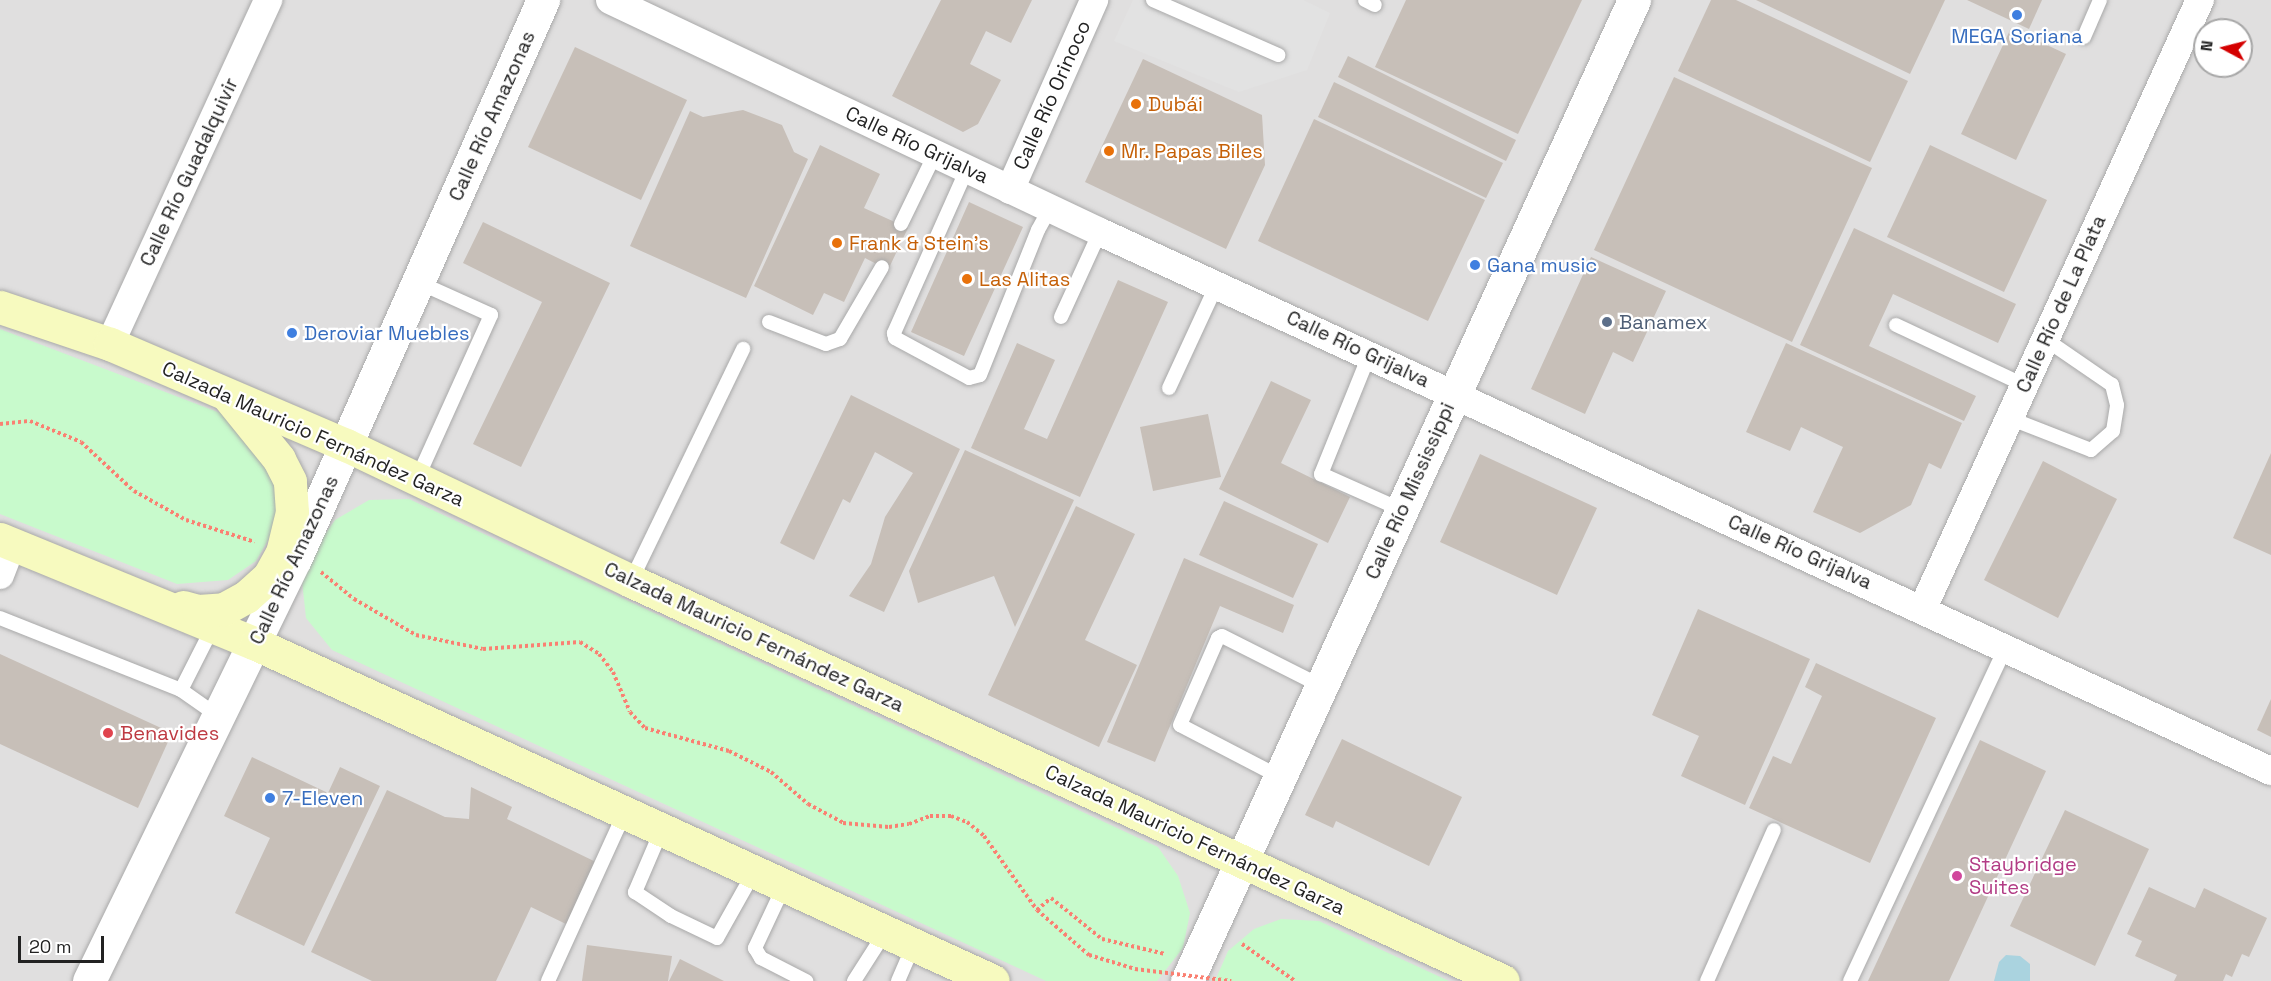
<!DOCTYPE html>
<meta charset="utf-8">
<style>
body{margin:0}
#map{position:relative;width:2271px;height:981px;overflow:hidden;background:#f2efe9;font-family:"Space Grotesk",sans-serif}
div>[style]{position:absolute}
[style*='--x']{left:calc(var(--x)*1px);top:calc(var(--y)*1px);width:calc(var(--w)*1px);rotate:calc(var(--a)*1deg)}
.residential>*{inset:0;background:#e0dfdf}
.park>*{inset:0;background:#c8facc}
.parking>*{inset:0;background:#e2e2e2}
.water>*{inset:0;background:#aad3df}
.building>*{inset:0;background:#c7bfb8}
.path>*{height:4px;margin-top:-2px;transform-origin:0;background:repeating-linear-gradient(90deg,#fa8072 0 3px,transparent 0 6px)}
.roads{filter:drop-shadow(0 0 2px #a9a9a9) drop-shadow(0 0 2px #a9a9a9)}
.service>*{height:14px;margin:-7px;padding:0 7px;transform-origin:7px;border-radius:7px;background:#fff}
.minor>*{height:28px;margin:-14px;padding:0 14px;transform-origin:14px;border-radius:14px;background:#fff}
.tertiary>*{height:33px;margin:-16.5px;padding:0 16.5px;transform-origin:16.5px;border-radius:16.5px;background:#fff}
.secondary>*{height:33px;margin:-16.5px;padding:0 16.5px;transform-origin:16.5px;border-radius:16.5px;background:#f7fabf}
.path-bridge>*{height:4px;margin-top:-2px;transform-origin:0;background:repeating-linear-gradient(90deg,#fa8072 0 3px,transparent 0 6px)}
.dots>*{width:16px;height:16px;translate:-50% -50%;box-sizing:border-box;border:3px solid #fff;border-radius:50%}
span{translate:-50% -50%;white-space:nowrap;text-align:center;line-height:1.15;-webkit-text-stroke:4.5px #fff;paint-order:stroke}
.shop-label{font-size:20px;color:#366cbe}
.left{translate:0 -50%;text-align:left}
.street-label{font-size:20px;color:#222}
.food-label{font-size:20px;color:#c56008}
.service-label{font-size:20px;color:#4e5e75}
.health-label{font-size:20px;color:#be3a42}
.hotel-label{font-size:20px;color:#b23c85}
.north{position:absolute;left:2193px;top:18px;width:60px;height:60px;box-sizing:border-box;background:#fff;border:2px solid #a7a7a7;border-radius:50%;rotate:277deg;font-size:16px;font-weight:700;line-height:24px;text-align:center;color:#222}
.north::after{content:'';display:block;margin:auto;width:21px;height:27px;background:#d40000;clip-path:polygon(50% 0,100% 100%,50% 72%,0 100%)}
.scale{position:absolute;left:18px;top:936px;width:86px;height:27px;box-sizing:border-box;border:3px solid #222;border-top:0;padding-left:8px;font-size:18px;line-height:21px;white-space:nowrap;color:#222;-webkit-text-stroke:4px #fff;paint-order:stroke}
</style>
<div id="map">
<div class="residential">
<div style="clip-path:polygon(evenodd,0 0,2271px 0,2271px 981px,0 981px,0 0,2205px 30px,2241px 30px,2241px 66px,2205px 66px,2205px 30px)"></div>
</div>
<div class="park">
<div style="clip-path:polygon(0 329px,244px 422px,283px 479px,278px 523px,256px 561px,228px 580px,177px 584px,0 514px)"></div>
<div style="clip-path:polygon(409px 499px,1158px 847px,1178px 876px,1190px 913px,1183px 948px,1157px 981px,1046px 981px,332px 650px,306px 618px,302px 581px,315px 548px,335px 520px,369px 500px)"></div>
<div style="clip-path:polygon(1281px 919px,1319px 921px,1449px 981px,1215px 981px,1228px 951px,1254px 929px)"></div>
</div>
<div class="parking">
<div style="clip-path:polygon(1133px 0,1303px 0,1330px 13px,1307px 70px,1239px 92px,1114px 41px)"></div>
</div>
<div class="water">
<div style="clip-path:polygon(2006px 955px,2020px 956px,2030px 964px,2030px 981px,1994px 981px,1999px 962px)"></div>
</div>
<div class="building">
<div style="clip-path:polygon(941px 0,1032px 0,1011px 43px,986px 31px,970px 64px,1001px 80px,978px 124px,963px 132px,892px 96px)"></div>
<div style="clip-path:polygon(1406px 0,1582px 0,1518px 134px,1375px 67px)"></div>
<div style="clip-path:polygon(1711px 0,1736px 0,1908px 81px,1870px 162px,1678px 71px)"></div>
<div style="clip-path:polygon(1756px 0,1945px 0,1910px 74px)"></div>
<div style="clip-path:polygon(1967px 0,2042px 0,2029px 29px)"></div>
<div style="clip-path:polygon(2011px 28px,2066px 54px,2016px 160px,1961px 134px)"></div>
<div style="clip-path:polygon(575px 47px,687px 100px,641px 200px,528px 147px)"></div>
<div style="clip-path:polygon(1348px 56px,1516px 140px,1506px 161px,1338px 77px)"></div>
<div style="clip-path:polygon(1143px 59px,1262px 115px,1265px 165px,1226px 249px,1085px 182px)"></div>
<div style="clip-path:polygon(1674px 77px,1872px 168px,1792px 342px,1594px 250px)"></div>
<div style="clip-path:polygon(1334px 82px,1503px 163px,1486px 198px,1318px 117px)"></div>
<div style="clip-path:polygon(743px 110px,782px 125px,794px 152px,808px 159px,746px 298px,630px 246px,690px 111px,703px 117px)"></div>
<div style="clip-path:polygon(1314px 119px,1485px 200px,1428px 321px,1258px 241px)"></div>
<div style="clip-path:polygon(820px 145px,880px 174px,864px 208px,908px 228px,888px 270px,865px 258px,844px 302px,824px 293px,813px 315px,754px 286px)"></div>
<div style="clip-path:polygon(1930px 145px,2047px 200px,2004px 292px,1887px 237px)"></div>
<div style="clip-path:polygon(969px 202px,1023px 227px,964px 356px,911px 332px)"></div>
<div style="clip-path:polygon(483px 222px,610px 283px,521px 467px,473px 444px,542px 302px,463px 263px)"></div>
<div style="clip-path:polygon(1854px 228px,2016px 304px,1998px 343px,1893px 294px,1869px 346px,1976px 396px,1964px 421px,1800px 345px)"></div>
<div style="clip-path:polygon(1591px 257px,1666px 291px,1633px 362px,1613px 352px,1585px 414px,1531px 389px)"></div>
<div style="clip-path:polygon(1118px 280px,1168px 302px,1080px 497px,971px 448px,1017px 343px,1055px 360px,1024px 429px,1047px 439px)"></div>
<div style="clip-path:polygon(1786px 343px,1962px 423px,1941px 469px,1929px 463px,1911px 505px,1860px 533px,1813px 512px,1843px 447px,1801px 427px,1790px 451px,1746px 432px)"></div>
<div style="clip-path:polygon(1271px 381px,1311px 400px,1281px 463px,1350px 497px,1328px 543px,1219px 489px)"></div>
<div style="clip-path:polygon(851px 395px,960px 449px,884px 612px,849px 596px,871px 564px,885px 517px,913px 473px,875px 452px,850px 503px,843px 499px,814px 560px,780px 543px)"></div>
<div style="clip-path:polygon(1208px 414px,1221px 477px,1153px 491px,1140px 427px)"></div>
<div style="clip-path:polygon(965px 450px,1074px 500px,1015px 627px,994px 576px,918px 603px,909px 571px)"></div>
<div style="clip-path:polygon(2271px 453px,2271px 555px,2233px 538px)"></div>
<div style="clip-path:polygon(1480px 454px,1597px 508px,1557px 595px,1440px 542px)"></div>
<div style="clip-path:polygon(2043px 461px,2117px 499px,2058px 618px,1984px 580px)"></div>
<div style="clip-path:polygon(1224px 501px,1318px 544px,1293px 598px,1199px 555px)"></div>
<div style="clip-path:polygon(1076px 506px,1135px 534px,1085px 640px,1137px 665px,1099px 747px,988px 695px)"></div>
<div style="clip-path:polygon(1184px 558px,1294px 605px,1283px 633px,1220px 606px,1155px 762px,1107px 742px)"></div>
<div style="clip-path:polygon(1698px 609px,1810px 659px,1745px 805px,1681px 776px,1699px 736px,1652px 715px)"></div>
<div style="clip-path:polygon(0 654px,172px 733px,138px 808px,0 744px)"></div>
<div style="clip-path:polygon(1816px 663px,1936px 718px,1870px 863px,1749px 808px,1773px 756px,1791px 764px,1822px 696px,1805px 687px)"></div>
<div style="clip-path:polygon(2271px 699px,2271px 737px,2257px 730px)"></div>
<div style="clip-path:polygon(1342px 739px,1462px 797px,1429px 866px,1336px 821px,1333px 828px,1305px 815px)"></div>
<div style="clip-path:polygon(1980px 740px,2046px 771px,1949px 981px,1868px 981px)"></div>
<div style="clip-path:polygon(252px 757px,328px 793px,340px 767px,380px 786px,304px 946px,235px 913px,270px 838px,224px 816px)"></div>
<div style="clip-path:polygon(471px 787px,512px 807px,507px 819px,598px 863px,568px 925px,531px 907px,496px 981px,372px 981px,311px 952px,387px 790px,445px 817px,469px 819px)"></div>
<div style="clip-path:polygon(2065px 810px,2149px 849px,2095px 966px,2010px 926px)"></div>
<div style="clip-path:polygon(2149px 887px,2195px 908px,2204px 888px,2267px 918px,2249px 957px,2242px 954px,2232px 977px,2226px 974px,2223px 981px,2174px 981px,2177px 975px,2135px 956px,2142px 941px,2127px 934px)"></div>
<div style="clip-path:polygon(587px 945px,672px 956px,668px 981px,582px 981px)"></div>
<div style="clip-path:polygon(680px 959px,724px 981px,669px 981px)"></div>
</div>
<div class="path">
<div style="--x:0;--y:424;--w:30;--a:-6"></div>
<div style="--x:30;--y:421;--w:55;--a:22.4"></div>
<div style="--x:81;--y:442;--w:72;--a:42.8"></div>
<div style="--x:134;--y:491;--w:60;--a:29.1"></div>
<div style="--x:186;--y:520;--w:72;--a:17.7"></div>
<div style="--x:321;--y:572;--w:43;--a:39.3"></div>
<div style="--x:354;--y:599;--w:72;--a:30.1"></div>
<div style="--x:416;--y:635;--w:68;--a:11.8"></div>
<div style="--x:483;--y:649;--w:97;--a:-4.1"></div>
<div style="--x:580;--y:642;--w:22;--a:32"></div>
<div style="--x:599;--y:654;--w:23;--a:52"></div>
<div style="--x:613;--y:672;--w:43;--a:67"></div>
<div style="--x:630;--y:712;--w:22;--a:47"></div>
<div style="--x:645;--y:728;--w:87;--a:15.3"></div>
<div style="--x:729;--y:751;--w:47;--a:26.6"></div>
<div style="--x:771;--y:772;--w:49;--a:40.9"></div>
<div style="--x:808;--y:804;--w:40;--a:28"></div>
<div style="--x:843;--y:823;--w:46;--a:5"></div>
<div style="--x:889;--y:827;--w:20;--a:-9"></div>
<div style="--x:1037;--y:910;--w:18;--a:-41"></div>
<div style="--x:1051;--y:898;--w:65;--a:38.8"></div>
<div style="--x:1102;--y:939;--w:65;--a:13.4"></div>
<div style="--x:1242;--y:944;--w:65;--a:34.9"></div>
</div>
<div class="roads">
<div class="service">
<div style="--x:1153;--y:0;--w:137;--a:23.7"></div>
<div style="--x:1365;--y:0;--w:11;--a:27"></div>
<div style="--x:2084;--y:37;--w:40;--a:-66.6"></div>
<div style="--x:967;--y:169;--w:180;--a:114"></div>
<div style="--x:894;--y:333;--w:5;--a:79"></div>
<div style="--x:895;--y:338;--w:84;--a:28.4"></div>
<div style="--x:969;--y:378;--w:11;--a:-15"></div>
<div style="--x:980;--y:375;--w:156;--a:-68.2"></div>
<div style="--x:1038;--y:230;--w:25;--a:-61"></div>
<div style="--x:901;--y:224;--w:78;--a:-64.1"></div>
<div style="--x:1061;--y:317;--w:94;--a:-65.4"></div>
<div style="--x:769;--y:322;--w:61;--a:21.1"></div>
<div style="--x:826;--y:344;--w:15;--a:-20"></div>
<div style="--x:840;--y:339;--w:83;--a:-59.7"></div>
<div style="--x:1896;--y:325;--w:141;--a:25.1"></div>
<div style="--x:1370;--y:353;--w:131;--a:112"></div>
<div style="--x:1321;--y:474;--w:89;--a:24"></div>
<div style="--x:1169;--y:388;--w:115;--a:-65.2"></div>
<div style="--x:2009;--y:418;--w:88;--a:21.3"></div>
<div style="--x:2091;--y:450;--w:29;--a:-41"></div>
<div style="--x:2113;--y:431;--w:26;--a:-81"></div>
<div style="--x:2117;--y:405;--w:21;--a:-104"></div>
<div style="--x:2112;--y:385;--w:81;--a:-145.5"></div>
<div style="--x:417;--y:479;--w:180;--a:-65.7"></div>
<div style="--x:491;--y:315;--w:80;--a:-155.7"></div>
<div style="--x:631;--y:581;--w:258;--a:-64.2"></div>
<div style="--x:0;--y:618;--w:195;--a:21.7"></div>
<div style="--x:181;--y:690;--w:45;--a:35.1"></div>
<div style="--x:181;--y:690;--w:71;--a:-63.1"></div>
<div style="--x:1278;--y:776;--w:110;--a:-152.5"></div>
<div style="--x:1180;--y:725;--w:95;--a:-66.4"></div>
<div style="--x:1218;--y:638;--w:4;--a:-27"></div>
<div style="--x:1222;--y:636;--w:111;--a:26.8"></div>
<div style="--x:662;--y:829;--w:69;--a:113.2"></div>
<div style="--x:635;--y:892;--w:43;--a:33.7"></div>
<div style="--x:671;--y:916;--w:51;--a:25.6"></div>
<div style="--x:717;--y:938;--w:76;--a:-60.7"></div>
<div style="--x:785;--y:884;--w:71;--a:115.1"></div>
<div style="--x:755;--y:948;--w:12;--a:59"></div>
<div style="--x:761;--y:958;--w:51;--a:27.1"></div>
<div style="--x:548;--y:981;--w:186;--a:-65.5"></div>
<div style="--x:854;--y:981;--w:59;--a:-57.4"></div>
<div style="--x:898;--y:981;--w:40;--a:-66.6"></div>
<div style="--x:1707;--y:981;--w:165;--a:-66.1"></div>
<div style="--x:1850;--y:981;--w:369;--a:-65"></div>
</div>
<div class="minor">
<div style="--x:610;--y:0;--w:542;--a:25.34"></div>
<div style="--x:1100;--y:232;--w:1289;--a:24.72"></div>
<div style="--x:1010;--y:190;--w:208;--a:-66.1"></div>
<div style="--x:110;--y:344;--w:379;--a:-65.3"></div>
<div style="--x:0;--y:575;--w:33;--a:-69"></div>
<div style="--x:1923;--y:608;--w:668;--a:-65.51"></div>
</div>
<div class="tertiary">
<div style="--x:89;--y:981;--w:470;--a:-64"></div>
<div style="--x:295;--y:559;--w:612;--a:-66.08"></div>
<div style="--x:1187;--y:981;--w:1078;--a:-65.5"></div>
</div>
<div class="secondary">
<div style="--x:0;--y:307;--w:116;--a:18.6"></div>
<div style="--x:110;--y:344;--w:257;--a:23.2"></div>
<div style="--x:346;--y:445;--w:316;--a:25.5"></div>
<div style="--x:631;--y:581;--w:959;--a:24.64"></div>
<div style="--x:0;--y:539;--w:277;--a:22.3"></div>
<div style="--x:256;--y:644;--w:810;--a:24.57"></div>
<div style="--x:183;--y:607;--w:16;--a:15"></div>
<div style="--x:198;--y:611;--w:26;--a:-4"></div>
<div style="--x:224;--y:609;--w:25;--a:-29"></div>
<div style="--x:246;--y:597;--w:31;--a:-42"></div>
<div style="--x:269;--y:576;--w:26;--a:-61"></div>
<div style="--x:282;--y:553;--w:42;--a:-76.3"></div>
<div style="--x:292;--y:512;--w:31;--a:-94"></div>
<div style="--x:290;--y:481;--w:25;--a:-117"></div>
<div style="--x:279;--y:459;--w:81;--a:-129"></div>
</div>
</div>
<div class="path-bridge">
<div style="--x:909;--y:824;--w:22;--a:-21"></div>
<div style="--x:930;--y:816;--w:21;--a:0"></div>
<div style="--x:951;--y:816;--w:17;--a:21"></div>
<div style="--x:967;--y:822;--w:22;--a:39"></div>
<div style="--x:984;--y:836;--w:91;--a:54.4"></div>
<div style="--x:1037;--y:910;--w:69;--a:40.9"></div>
<div style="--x:1089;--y:955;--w:48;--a:16.9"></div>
<div style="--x:1135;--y:969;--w:97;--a:7.1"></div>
</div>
<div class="dots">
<div style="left:2017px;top:15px;background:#3f7fe0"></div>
<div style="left:1136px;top:104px;background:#e8710a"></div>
<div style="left:1109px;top:151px;background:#e8710a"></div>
<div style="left:837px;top:243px;background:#e8710a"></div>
<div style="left:1475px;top:265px;background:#3f7fe0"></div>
<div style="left:967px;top:279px;background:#e8710a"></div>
<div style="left:1607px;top:322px;background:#5c6f8a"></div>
<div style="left:292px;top:333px;background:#3f7fe0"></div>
<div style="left:108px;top:733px;background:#e0444e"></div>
<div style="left:270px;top:798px;background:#3f7fe0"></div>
<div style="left:1957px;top:876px;background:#d1479c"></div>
</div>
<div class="shop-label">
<span style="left:2017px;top:36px">MEGA Soriana</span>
<span class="left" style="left:1487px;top:265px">Gana music</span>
<span class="left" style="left:304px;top:333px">Deroviar Muebles</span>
<span class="left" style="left:282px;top:798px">7-Eleven</span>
</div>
<div class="street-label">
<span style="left:1052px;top:95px;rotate:-66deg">Calle Río Orinoco</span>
<span style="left:492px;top:116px;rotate:-66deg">Calle Río Amazonas</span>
<span style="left:917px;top:145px;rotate:25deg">Calle Río Grijalva</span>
<span style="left:189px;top:172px;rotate:-65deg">Calle Río Guadalquivir</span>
<span style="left:2061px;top:304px;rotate:-66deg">Calle Río de La Plata</span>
<span style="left:1358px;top:349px;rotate:25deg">Calle Río Grijalva</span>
<span style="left:313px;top:434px;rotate:24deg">Calzada Mauricio Fernández Garza</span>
<span style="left:1410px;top:491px;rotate:-66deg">Calle Río Mississippi</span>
<span style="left:1800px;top:552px;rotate:24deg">Calle Río Grijalva</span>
<span style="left:294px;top:560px;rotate:-65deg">Calle Río Amazonas</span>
<span style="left:754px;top:637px;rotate:25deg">Calzada Mauricio Fernández Garza</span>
<span style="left:1195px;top:840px;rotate:25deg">Calzada Mauricio Fernández Garza</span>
</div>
<div class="food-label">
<span class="left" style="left:1148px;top:104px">Dubái</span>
<span class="left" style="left:1121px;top:151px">Mr. Papas Biles</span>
<span class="left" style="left:849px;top:243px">Frank &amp; Stein's</span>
<span class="left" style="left:979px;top:279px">Las Alitas</span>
</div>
<div class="service-label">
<span class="left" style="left:1619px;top:322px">Banamex</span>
</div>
<div class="health-label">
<span class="left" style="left:120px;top:733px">Benavides</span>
</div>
<div class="hotel-label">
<span class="left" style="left:1969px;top:876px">Staybridge<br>Suites</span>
</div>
<div class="north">N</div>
<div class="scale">20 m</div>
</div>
